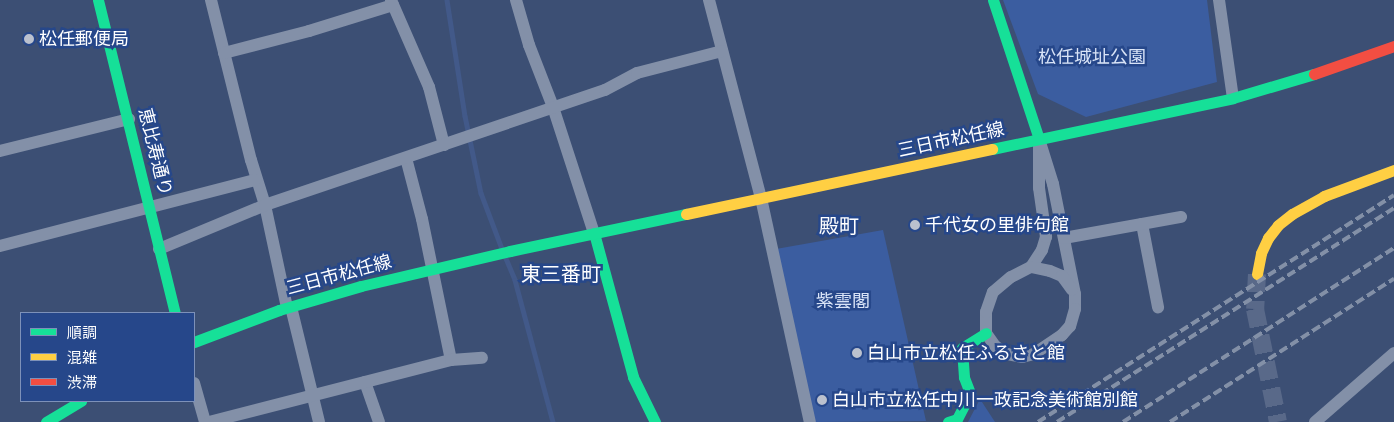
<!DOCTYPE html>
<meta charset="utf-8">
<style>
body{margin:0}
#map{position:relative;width:1394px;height:422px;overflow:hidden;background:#3c4f74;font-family:Quicksand,"Noto Sans JP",sans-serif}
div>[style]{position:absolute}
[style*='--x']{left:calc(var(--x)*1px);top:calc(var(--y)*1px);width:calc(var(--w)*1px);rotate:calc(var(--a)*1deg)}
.green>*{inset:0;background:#3b5da0}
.stream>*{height:4.5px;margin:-2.25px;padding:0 2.25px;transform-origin:2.25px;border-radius:2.25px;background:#425989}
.secondary-tunnel>*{height:18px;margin-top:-9px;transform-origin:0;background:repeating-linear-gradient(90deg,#596989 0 18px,transparent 0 27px)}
.street>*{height:12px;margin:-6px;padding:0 6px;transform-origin:6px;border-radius:6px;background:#8390a8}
.fast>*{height:11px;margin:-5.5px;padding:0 5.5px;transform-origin:5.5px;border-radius:5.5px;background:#16e098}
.slow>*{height:11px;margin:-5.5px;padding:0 5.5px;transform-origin:5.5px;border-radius:5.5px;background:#ffcf43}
.jam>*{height:11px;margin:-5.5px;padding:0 5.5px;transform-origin:5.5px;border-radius:5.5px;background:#f24e42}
.rail>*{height:4px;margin-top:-2px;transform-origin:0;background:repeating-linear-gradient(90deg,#8390a7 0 9px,transparent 0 13px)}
.dots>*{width:14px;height:14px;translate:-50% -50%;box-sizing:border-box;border:2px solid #26478a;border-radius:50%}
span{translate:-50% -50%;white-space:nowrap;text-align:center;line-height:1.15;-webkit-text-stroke:5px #26478a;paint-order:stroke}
.poi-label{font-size:18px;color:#fff}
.left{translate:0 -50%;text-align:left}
.park-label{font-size:18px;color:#d8e3f7}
.street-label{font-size:18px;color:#fff}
.quarter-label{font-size:20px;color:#fff}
.legend{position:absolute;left:20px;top:312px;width:175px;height:90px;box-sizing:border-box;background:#26478a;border:1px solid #7d91b9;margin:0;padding:6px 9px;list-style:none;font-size:15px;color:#fff}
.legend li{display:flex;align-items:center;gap:10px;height:25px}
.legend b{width:25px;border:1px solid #7d91b9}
</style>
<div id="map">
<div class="green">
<div style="clip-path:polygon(1003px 0,1207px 0,1217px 82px,1086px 117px,1038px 94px)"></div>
<div style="clip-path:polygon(883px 230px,926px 421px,815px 422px,776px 249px)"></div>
<div style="clip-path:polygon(980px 399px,995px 422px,968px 422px)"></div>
</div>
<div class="stream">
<div style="--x:447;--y:0;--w:117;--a:81.2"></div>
<div style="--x:465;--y:116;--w:79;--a:78.3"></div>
<div style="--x:481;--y:193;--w:60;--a:69.4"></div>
<div style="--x:505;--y:256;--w:26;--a:67"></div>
<div style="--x:515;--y:280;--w:147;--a:75"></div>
</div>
<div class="secondary-tunnel">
<div style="--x:1257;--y:274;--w:35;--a:93"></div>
<div style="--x:1255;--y:309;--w:115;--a:78.5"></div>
</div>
<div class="street">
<div style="--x:211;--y:0;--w:165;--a:76"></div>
<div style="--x:251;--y:160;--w:47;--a:72.7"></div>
<div style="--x:265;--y:205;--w:105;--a:77.9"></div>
<div style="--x:391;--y:0;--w:95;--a:66.4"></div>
<div style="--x:429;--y:87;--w:60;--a:75.5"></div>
<div style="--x:516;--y:0;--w:47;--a:73.9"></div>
<div style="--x:529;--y:45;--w:66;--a:68.8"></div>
<div style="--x:553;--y:107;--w:133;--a:72"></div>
<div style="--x:709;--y:0;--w:205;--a:75.3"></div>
<div style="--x:761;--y:198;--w:229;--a:77.7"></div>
<div style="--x:1219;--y:0;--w:99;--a:81.9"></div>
<div style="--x:224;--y:53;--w:88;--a:-14.5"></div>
<div style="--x:309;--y:31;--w:88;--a:-17.2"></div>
<div style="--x:1039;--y:139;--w:47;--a:72.7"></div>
<div style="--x:1053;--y:184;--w:112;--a:78.7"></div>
<div style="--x:1075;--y:294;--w:15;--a:90"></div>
<div style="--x:1075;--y:309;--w:18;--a:106"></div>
<div style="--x:1070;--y:326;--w:12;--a:132"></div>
<div style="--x:1062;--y:335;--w:34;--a:146"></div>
<div style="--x:1034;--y:354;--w:12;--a:166"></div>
<div style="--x:1022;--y:357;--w:15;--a:-169"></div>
<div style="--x:1007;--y:354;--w:14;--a:-146"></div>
<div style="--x:995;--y:346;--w:16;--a:-125"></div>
<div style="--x:986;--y:333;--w:21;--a:-90"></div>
<div style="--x:986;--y:312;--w:21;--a:-71"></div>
<div style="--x:993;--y:292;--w:23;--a:-40"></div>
<div style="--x:1011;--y:277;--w:22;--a:-27"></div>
<div style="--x:1031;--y:267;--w:20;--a:-57"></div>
<div style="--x:1042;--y:250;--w:14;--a:-73"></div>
<div style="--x:1046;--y:237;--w:49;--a:-98.1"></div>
<div style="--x:1039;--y:188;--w:49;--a:-90"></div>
<div style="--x:0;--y:151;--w:133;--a:-13.9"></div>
<div style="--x:406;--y:158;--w:63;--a:75.3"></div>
<div style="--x:422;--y:219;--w:144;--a:78.4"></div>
<div style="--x:1142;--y:224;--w:85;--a:79.1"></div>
<div style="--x:1064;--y:238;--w:119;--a:-10.2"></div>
<div style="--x:0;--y:246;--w:264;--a:-14.5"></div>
<div style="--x:159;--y:249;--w:115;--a:-22.5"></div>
<div style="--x:265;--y:205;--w:359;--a:-18.7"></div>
<div style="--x:605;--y:90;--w:36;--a:-28"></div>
<div style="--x:637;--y:73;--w:88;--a:-14.5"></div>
<div style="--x:1031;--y:267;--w:19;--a:12"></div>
<div style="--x:1050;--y:271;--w:13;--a:23"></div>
<div style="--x:1062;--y:276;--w:17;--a:54"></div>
<div style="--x:291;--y:307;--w:118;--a:76.3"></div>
<div style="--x:365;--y:382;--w:42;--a:70.7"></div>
<div style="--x:194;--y:383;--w:41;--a:74.2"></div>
<div style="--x:209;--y:422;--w:250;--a:-14.4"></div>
<div style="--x:451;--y:360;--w:31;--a:-4"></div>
<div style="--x:1315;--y:422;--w:105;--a:-41.1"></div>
</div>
<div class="fast">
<div style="--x:98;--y:0;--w:322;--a:76.2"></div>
<div style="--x:993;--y:0;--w:146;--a:71.7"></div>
<div style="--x:992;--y:149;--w:246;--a:-11.9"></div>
<div style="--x:1233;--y:98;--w:84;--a:-16.5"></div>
<div style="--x:594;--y:233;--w:149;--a:74.8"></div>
<div style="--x:633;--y:377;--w:50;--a:63.9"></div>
<div style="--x:194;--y:342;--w:91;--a:-20.6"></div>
<div style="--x:279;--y:310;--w:85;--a:-16.3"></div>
<div style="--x:361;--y:286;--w:153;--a:-13.2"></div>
<div style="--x:510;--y:251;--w:180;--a:-11.9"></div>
<div style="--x:46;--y:422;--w:41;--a:-31"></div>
<div style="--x:948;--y:422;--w:9;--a:-18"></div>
<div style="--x:957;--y:419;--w:29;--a:-63"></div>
<div style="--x:970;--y:393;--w:17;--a:-111"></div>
<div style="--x:964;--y:377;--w:29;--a:-94"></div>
<div style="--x:962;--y:348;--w:28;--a:-32"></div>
</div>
<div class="slow">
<div style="--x:686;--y:214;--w:313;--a:-12"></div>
<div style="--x:1257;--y:274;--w:21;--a:-79"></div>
<div style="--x:1261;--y:253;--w:17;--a:-65"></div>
<div style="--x:1268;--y:238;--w:16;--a:-52"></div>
<div style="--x:1278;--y:225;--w:18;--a:-38"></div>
<div style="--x:1292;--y:214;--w:37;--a:-29"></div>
<div style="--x:1324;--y:196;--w:75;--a:-20.4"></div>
</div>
<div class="jam">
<div style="--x:1314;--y:74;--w:85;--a:-19.3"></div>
</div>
<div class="rail">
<div style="--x:1038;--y:422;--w:422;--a:-32.5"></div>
<div style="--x:1057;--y:422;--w:399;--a:-32.4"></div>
<div style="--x:1123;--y:422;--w:322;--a:-32.7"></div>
<div style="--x:1170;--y:422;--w:266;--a:-32.6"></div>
</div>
<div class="dots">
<div style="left:29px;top:39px;background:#bbc1ce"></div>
<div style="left:915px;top:225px;background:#bbc1ce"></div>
<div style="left:857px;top:353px;background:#bbc1ce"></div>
<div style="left:822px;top:400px;background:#bbc1ce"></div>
</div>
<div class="poi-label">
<span class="left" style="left:39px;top:39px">松任郵便局</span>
<span class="left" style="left:925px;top:225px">千代女の里俳句館</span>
<span class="left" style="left:867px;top:353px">白山市立松任ふるさと館</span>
<span class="left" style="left:832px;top:400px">白山市立松任中川一政記念美術館別館</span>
</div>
<div class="park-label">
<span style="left:1092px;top:57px">松任城址公園</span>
<span style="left:843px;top:301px">紫雲閣</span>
</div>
<div class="street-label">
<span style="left:951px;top:140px;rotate:-12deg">三日市松任線</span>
<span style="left:155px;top:152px;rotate:76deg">恵比寿通り</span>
<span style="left:339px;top:275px;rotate:-15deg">三日市松任線</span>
</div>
<div class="quarter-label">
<span style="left:839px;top:225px">殿町</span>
<span style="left:561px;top:273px">東三番町</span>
</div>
<ul class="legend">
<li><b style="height:6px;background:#16e098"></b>順調</li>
<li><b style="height:6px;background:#ffcf43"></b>混雑</li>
<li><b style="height:6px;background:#f24e42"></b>渋滞</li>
</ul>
</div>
